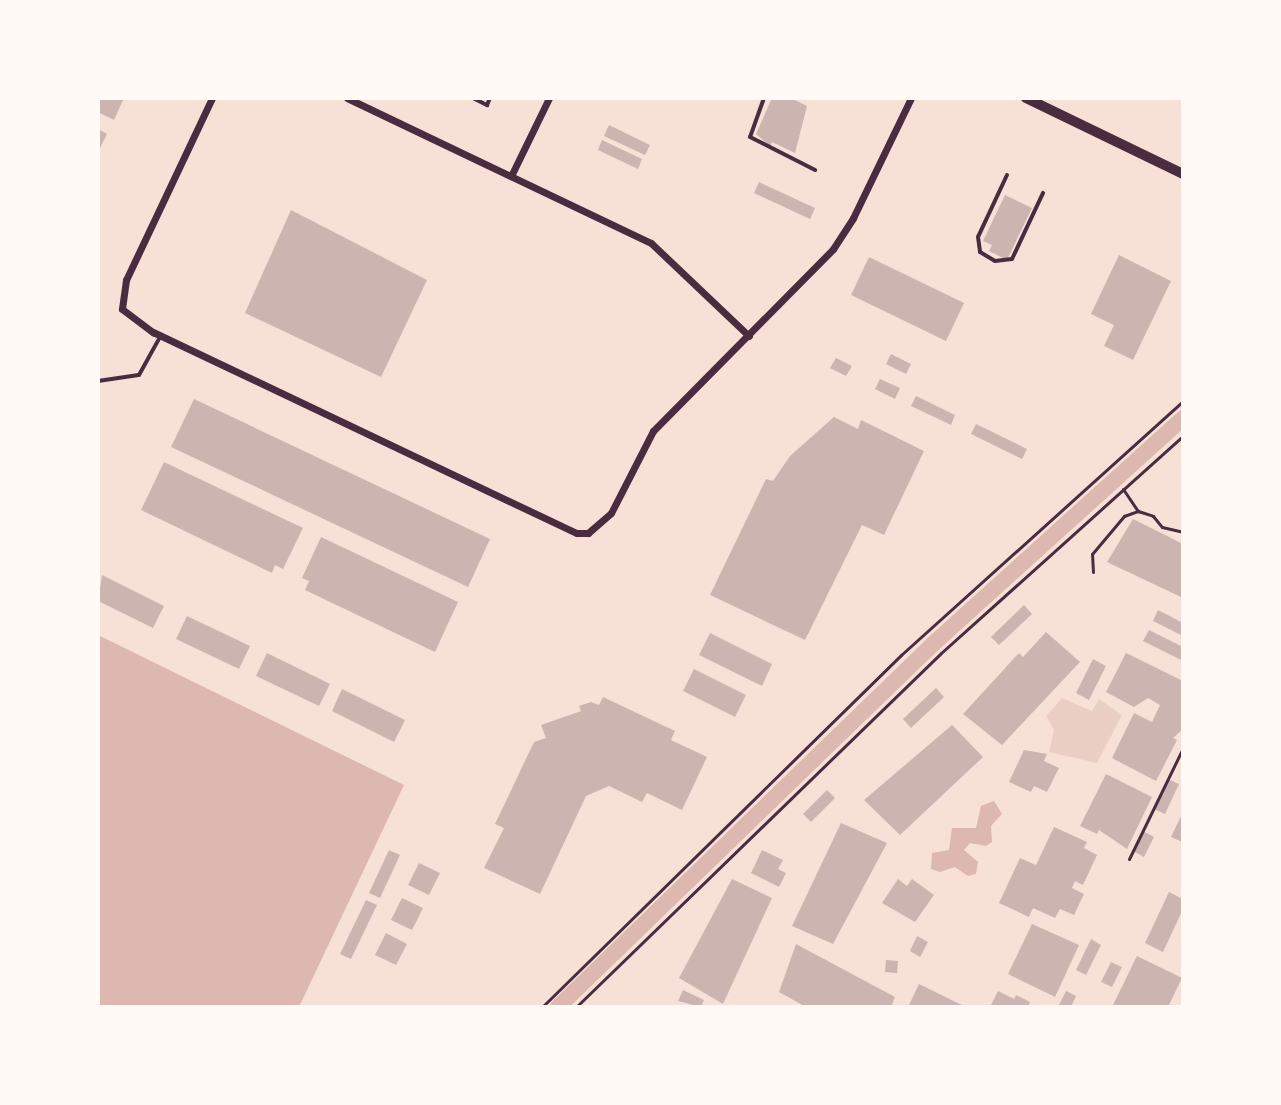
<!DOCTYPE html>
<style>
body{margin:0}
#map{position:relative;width:1281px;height:1105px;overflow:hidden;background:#f7e1d7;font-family:"Space Grotesk",sans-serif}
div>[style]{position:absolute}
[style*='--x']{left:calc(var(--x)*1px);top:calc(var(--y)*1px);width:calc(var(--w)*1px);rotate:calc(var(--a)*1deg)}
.green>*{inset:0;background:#ebcfc5}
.water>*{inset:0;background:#dcb8b0}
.canal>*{height:16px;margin:-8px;padding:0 8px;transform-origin:8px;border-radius:8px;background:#dcb8b0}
.building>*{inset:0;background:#ccb4b1}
.path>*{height:3px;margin:-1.5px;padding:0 1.5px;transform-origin:1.5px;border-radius:1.5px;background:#4a2c40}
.service>*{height:4px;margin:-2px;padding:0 2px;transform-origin:2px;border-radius:2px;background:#4a2c40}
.minor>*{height:7px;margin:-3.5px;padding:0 3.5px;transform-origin:3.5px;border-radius:3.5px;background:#4a2c40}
.secondary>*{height:10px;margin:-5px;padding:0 5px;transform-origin:5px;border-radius:5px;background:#4a2c40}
span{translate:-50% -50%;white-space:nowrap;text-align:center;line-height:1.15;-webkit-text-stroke:6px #fffaf5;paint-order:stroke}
.frame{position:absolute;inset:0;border:100px solid #fffaf5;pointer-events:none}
</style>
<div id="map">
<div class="green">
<div style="clip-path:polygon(1062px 698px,1092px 711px,1099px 699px,1122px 715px,1097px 763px,1049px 752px,1054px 730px,1046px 716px)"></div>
</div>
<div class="water">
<div style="clip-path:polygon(98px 635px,404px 785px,299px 1007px,98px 1007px)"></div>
<div style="clip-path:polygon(994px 801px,1002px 814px,991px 826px,992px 842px,986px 846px,970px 843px,964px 850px,978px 862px,976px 874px,968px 876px,955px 867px,940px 872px,931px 869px,932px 853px,949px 850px,952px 828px,976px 828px,981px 806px)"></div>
</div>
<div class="canal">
<div style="--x:558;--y:1007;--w:522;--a:-44.07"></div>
<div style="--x:933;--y:644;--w:337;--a:-42.1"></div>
</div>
<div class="building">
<div style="clip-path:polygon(98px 98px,124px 98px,114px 120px,98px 112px)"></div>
<div style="clip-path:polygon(772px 98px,791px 98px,807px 106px,795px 153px,772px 142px,770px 146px,756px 134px)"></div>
<div style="clip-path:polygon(609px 125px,650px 145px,645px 155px,604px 136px)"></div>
<div style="clip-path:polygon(98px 129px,107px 134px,98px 152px)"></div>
<div style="clip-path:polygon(602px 140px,642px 159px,638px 169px,598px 150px)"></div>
<div style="clip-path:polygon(759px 182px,815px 208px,810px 219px,754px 193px)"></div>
<div style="clip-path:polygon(1005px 195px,1032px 208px,1007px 260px,989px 251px,992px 245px,983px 241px)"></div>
<div style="clip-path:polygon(291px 210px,427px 280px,381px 377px,245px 313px)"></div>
<div style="clip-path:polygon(1119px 255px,1171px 281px,1133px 360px,1104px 346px,1114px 325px,1091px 314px)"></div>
<div style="clip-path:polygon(869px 257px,964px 303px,946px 341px,851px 295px)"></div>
<div style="clip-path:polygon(891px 354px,911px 364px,906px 374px,886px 364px)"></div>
<div style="clip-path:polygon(836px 358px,852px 366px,846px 376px,830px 368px)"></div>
<div style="clip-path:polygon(880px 379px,900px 388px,895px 399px,875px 389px)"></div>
<div style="clip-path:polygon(916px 396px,955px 415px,951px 425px,911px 406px)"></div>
<div style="clip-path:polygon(194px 399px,490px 539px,468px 587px,171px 447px)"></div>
<div style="clip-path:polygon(834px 417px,858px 429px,861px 420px,924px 451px,884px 535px,862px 525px,805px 640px,710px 595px,766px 479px,773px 481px,790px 456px)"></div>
<div style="clip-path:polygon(976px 424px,1027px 449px,1022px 459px,971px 434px)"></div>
<div style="clip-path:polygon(164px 462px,303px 528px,283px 569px,275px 565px,272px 573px,141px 510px)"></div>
<div style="clip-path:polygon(1133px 519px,1183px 544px,1183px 598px,1107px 562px)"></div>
<div style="clip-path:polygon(321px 537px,458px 602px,435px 652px,305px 590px,309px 581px,302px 578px)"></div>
<div style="clip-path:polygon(102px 575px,164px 606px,153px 628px,98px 601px)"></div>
<div style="clip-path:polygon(1024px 605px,1032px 614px,999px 645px,991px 637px)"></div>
<div style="clip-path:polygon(1158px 610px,1183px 623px,1183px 636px,1153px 621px)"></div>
<div style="clip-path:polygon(187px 616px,250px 646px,239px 669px,176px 639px)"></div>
<div style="clip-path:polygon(1149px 630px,1183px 647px,1183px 661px,1143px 641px)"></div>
<div style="clip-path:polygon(1046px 632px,1080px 662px,1002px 745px,963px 714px,1019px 653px,1023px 657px)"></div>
<div style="clip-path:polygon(710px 633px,772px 664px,762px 686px,699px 655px)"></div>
<div style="clip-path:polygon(267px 653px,330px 684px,319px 706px,256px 676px)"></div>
<div style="clip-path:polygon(1126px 653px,1183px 681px,1183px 729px,1173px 738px,1177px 740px,1156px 781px,1112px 758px,1134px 713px,1152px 722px,1160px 705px,1148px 698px,1134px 707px,1106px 692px)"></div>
<div style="clip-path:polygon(1093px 659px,1106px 666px,1089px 700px,1076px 693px)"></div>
<div style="clip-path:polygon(694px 669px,746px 695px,735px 717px,683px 691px)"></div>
<div style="clip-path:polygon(936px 688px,944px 697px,911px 728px,903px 719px)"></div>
<div style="clip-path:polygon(342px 689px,405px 720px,394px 742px,332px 711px)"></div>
<div style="clip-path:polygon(603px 697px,675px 731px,671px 740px,707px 757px,682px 810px,647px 793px,642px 802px,609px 786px,586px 796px,540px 894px,484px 868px,504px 828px,495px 824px,534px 742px,546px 738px,541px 725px,581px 711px,579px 706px,591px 702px,599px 705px)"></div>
<div style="clip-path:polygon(952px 725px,983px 757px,900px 835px,864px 800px)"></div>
<div style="clip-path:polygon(1024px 750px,1047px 754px,1044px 761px,1059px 768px,1047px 792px,1034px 786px,1031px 792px,1009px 782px)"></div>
<div style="clip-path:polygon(1106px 774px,1152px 797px,1127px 849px,1099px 830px,1097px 834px,1080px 826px)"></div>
<div style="clip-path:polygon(1168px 779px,1179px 784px,1165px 814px,1154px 809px)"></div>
<div style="clip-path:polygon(827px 790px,835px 798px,811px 822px,803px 814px)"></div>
<div style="clip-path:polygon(1183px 812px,1183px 840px,1182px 842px,1171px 837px)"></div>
<div style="clip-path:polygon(841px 823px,887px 843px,833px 944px,792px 926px)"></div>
<div style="clip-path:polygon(1054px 827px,1087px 842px,1084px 848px,1097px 855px,1083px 885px,1075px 881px,1072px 888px,1084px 894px,1074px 915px,1060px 909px,1055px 918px,1033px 908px,1029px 917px,999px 903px,1020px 858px,1036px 865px)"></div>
<div style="clip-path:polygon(1143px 831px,1154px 837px,1144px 857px,1133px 851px)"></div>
<div style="clip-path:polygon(389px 850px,400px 855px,380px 898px,369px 893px)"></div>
<div style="clip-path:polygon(762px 850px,783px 860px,778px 869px,786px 873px,779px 887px,751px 873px)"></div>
<div style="clip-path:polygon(419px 863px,440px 873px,429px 895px,408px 885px)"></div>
<div style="clip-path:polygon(732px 879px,772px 898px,723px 1004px,679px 978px)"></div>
<div style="clip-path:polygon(898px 879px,907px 886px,912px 879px,934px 895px,915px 922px,882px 903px)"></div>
<div style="clip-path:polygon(1169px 892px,1183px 899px,1183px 909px,1163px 952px,1145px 943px)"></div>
<div style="clip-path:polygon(402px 898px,423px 908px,412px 930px,391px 920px)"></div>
<div style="clip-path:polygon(366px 900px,377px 905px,351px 959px,340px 954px)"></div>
<div style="clip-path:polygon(1032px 924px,1079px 945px,1055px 997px,1008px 974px)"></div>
<div style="clip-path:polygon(386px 933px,407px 944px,396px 965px,375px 955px)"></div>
<div style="clip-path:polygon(917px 936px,928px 942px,920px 957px,910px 951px)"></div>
<div style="clip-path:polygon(1091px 939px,1101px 945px,1086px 975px,1076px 970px)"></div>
<div style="clip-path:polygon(796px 944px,895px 997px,891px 1007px,806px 1007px,779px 992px)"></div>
<div style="clip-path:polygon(1137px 956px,1182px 978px,1168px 1007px,1112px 1007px)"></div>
<div style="clip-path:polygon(886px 960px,898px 961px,897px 973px,885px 972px)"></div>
<div style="clip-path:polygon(1111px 962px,1122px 967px,1112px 987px,1101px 982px)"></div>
<div style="clip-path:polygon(919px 984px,966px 1007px,908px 1007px)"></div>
<div style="clip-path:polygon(683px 990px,704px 1000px,701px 1007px,678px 1001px)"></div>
<div style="clip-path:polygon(998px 991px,1014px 999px,1016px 995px,1030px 1002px,1028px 1007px,990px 1007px)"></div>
<div style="clip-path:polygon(1066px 991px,1076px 996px,1071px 1007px,1058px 1007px)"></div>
</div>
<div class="path">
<div style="--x:1123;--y:489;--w:27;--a:56"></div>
<div style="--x:1138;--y:511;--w:16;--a:18"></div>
<div style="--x:1153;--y:516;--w:14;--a:51"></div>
<div style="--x:1162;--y:527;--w:22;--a:13"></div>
<div style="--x:1093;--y:572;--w:18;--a:-93"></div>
<div style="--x:1092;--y:554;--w:50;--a:-49.9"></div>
<div style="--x:1124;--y:516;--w:15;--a:-20"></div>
<div style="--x:1129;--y:859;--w:123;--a:-64.1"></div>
<div style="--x:542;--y:1007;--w:503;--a:-44.44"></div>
<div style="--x:901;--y:655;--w:380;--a:-42"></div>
<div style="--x:576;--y:1007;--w:508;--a:-44.12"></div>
<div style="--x:941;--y:653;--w:325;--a:-41.9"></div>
</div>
<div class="service">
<div style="--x:473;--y:98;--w:16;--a:27"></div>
<div style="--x:487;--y:105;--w:8;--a:-67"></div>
<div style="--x:764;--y:98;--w:41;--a:109.7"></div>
<div style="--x:750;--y:137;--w:73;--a:26.9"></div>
<div style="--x:1007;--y:175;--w:68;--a:115.1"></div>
<div style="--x:978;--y:237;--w:15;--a:82"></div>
<div style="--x:980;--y:252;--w:17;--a:31"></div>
<div style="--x:995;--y:261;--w:17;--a:-7"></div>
<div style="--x:1012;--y:259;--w:73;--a:-64.8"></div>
<div style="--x:98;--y:381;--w:41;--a:-8.3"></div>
<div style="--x:139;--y:375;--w:43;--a:-61.1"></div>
</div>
<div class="minor">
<div style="--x:212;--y:98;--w:201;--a:115.3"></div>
<div style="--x:126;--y:280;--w:29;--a:98"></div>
<div style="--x:122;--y:309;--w:39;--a:37"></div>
<div style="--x:153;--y:332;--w:469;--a:25.4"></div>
<div style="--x:577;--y:533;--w:11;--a:0"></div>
<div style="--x:588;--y:533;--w:30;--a:-41"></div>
<div style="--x:611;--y:513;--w:92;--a:-62.9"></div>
<div style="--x:653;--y:431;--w:256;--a:-45.3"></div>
<div style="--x:833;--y:249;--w:37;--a:-57"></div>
<div style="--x:853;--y:218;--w:133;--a:-64.2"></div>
<div style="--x:347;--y:98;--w:337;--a:25.5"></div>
<div style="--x:651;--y:243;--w:135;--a:43.5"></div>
<div style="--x:511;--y:176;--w:87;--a:-64"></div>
</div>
<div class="secondary">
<div style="--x:1026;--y:98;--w:174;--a:25.8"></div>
</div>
<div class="frame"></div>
</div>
